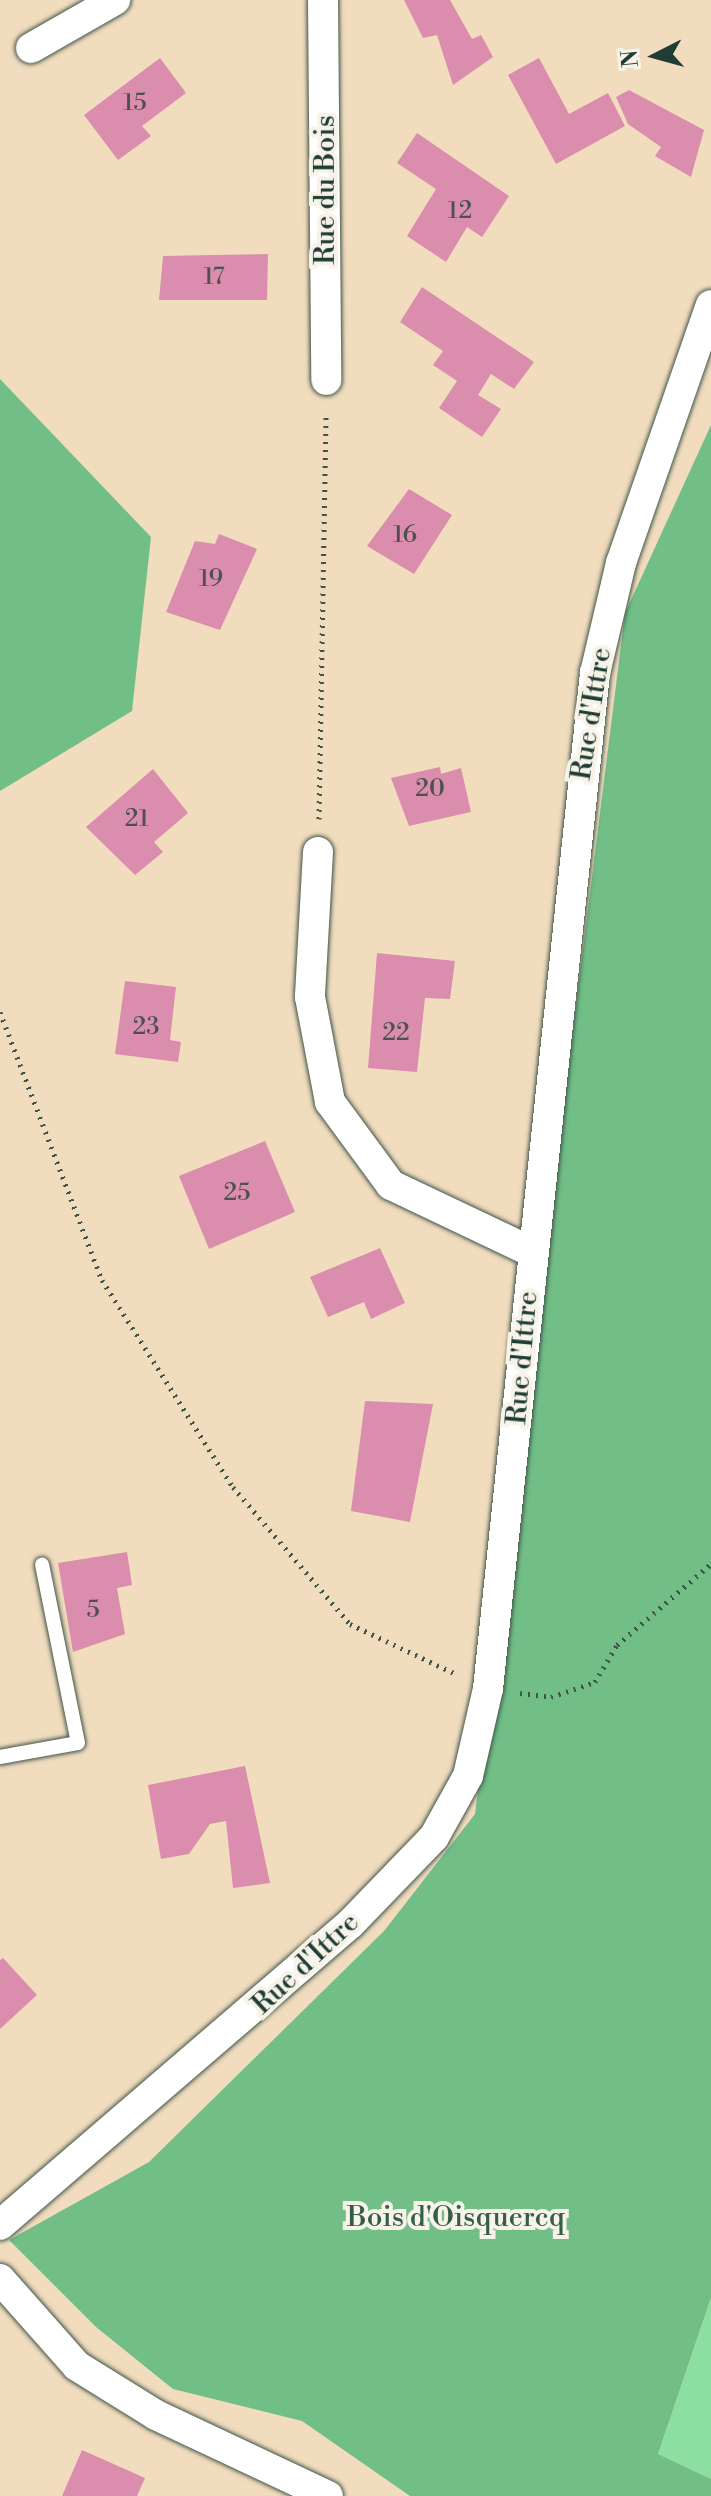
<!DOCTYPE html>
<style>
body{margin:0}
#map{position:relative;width:711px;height:2496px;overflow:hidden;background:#f2dcbe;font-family:"Libre Bodoni",serif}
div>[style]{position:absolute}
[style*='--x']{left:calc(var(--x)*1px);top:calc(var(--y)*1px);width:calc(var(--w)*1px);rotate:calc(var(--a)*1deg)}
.green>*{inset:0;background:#8cdfa0}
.forest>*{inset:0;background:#71be86}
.building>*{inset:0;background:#db8dad}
.path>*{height:5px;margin-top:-2.5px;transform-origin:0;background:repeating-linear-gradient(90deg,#3f5549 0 2px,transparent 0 8px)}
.roads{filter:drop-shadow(0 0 2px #3f5549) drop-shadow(0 0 2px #3f5549)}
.service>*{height:14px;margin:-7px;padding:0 7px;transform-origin:7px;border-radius:7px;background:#fff}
.minor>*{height:30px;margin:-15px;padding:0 15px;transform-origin:15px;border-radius:15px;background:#fff}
span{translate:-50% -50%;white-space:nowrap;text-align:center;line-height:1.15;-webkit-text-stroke:8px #f7f3e8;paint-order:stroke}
.number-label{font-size:24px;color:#4e5152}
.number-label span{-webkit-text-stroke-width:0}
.street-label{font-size:28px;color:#1f3d34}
.park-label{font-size:28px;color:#355d4a}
.north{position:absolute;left:615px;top:16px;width:80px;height:80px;-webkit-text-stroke:6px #f7f3e8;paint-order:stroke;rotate:264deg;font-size:22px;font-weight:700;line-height:32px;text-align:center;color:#1f3d34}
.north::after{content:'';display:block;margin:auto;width:28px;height:36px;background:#1f3d34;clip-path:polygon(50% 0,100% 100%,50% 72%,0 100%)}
</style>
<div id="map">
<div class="green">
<div style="clip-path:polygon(711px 2299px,711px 2479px,658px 2454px)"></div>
</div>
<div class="forest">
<div style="clip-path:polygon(0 379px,151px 537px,132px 711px,0 791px)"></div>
<div style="clip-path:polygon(711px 425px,711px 2298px,658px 2454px,711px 2479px,711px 2496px,410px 2496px,302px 2421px,173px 2389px,96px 2327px,9px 2240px,149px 2162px,384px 1931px,475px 1814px,625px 613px)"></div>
</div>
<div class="building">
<div style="clip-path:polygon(404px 0,450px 0,472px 39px,481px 35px,493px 57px,453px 85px,437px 35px,423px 38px)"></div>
<div style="clip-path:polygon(160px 58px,186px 93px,142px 126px,151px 136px,118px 160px,84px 115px)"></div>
<div style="clip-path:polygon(539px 58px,569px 114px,608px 93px,625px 126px,556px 164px,508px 75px)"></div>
<div style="clip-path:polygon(629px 90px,704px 130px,691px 177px,655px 156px,661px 147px,628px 124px,616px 97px)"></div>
<div style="clip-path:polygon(417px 133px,509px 196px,482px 237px,467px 227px,446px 262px,407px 236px,436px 189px,397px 163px)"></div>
<div style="clip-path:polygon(268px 254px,267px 300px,159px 300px,163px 256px)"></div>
<div style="clip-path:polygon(422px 287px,534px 362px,514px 389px,491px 374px,478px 395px,501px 409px,482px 437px,439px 408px,457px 381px,433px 365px,443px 351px,400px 322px)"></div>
<div style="clip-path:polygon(409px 489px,452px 515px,414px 574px,367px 546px)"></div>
<div style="clip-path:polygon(219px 534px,257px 549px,220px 630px,166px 612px,195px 541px,215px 544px)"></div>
<div style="clip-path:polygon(440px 767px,441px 774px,461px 768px,471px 812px,409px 826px,391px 778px)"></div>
<div style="clip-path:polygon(153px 769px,188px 813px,154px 842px,163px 852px,135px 875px,86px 827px)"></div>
<div style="clip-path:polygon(377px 953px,455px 961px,450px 999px,425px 998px,417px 1072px,368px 1068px)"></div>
<div style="clip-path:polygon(125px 981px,176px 987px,170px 1040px,181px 1042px,178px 1062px,115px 1054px)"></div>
<div style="clip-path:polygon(265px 1141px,295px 1212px,209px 1249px,179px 1176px)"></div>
<div style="clip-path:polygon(380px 1248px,405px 1303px,371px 1319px,364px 1302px,328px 1317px,310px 1277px)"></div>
<div style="clip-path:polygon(365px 1401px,433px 1404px,410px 1522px,351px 1511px)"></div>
<div style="clip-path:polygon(127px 1552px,132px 1585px,117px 1588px,125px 1634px,73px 1652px,58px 1563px)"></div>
<div style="clip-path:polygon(245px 1766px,270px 1883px,233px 1888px,226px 1821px,210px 1824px,189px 1854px,161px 1859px,148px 1785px)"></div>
<div style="clip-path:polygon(3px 1958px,37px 1995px,0 2029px,0 1960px)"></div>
<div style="clip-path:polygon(82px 2450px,145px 2478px,137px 2496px,62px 2496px)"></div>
</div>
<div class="path">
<div style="--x:319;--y:819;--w:406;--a:-89"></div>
<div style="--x:0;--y:1012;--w:287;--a:69.2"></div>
<div style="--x:102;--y:1280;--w:245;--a:57.7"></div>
<div style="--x:233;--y:1487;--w:180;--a:49.5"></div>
<div style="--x:350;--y:1624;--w:119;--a:25.3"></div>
<div style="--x:520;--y:1693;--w:31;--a:7"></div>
<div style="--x:551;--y:1697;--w:46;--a:-18.8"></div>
<div style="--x:595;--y:1682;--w:43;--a:-59.3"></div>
<div style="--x:617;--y:1645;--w:124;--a:-40.8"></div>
</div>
<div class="roads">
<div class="service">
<div style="--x:0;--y:1757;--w:79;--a:-10.2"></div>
<div style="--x:78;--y:1743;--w:182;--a:-101.4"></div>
</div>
<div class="minor">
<div style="--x:323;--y:0;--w:380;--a:89.5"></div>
<div style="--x:31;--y:48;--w:97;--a:-29.7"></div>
<div style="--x:318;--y:852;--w:145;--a:93.2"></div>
<div style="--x:310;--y:997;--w:107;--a:79.2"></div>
<div style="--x:330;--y:1102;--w:103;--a:53.7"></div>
<div style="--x:391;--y:1185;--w:156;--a:25.4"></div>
<div style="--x:0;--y:2225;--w:462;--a:-40.7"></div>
<div style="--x:350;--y:1924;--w:121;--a:-46"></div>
<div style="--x:434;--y:1837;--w:70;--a:-60.9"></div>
<div style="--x:468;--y:1776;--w:89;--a:-77.1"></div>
<div style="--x:488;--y:1689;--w:1022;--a:-83.99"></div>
<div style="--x:595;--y:673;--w:113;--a:-76.7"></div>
<div style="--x:621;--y:563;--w:273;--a:-70.8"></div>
<div style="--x:0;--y:2279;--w:116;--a:48.5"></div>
<div style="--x:77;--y:2366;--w:93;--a:31.8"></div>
<div style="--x:156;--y:2415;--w:190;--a:25.2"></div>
</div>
</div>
<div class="number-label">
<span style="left:135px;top:104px">15</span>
<span style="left:460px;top:212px">12</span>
<span style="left:214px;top:278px">17</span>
<span style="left:405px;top:536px">16</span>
<span style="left:211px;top:580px">19</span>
<span style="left:430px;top:790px">20</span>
<span style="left:137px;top:820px">21</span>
<span style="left:146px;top:1028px">23</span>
<span style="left:396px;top:1034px">22</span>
<span style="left:237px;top:1194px">25</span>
<span style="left:93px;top:1611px">5</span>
</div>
<div class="street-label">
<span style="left:326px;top:190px;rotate:-90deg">Rue du Bois</span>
<span style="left:592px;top:714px;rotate:-81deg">Rue d'Ittre</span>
<span style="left:523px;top:1358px;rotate:-85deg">Rue d'Ittre</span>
<span style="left:306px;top:1964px;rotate:-43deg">Rue d'Ittre</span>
</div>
<div class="park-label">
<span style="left:456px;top:2218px">Bois d'Oisquercq</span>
</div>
<div class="north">N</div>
</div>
